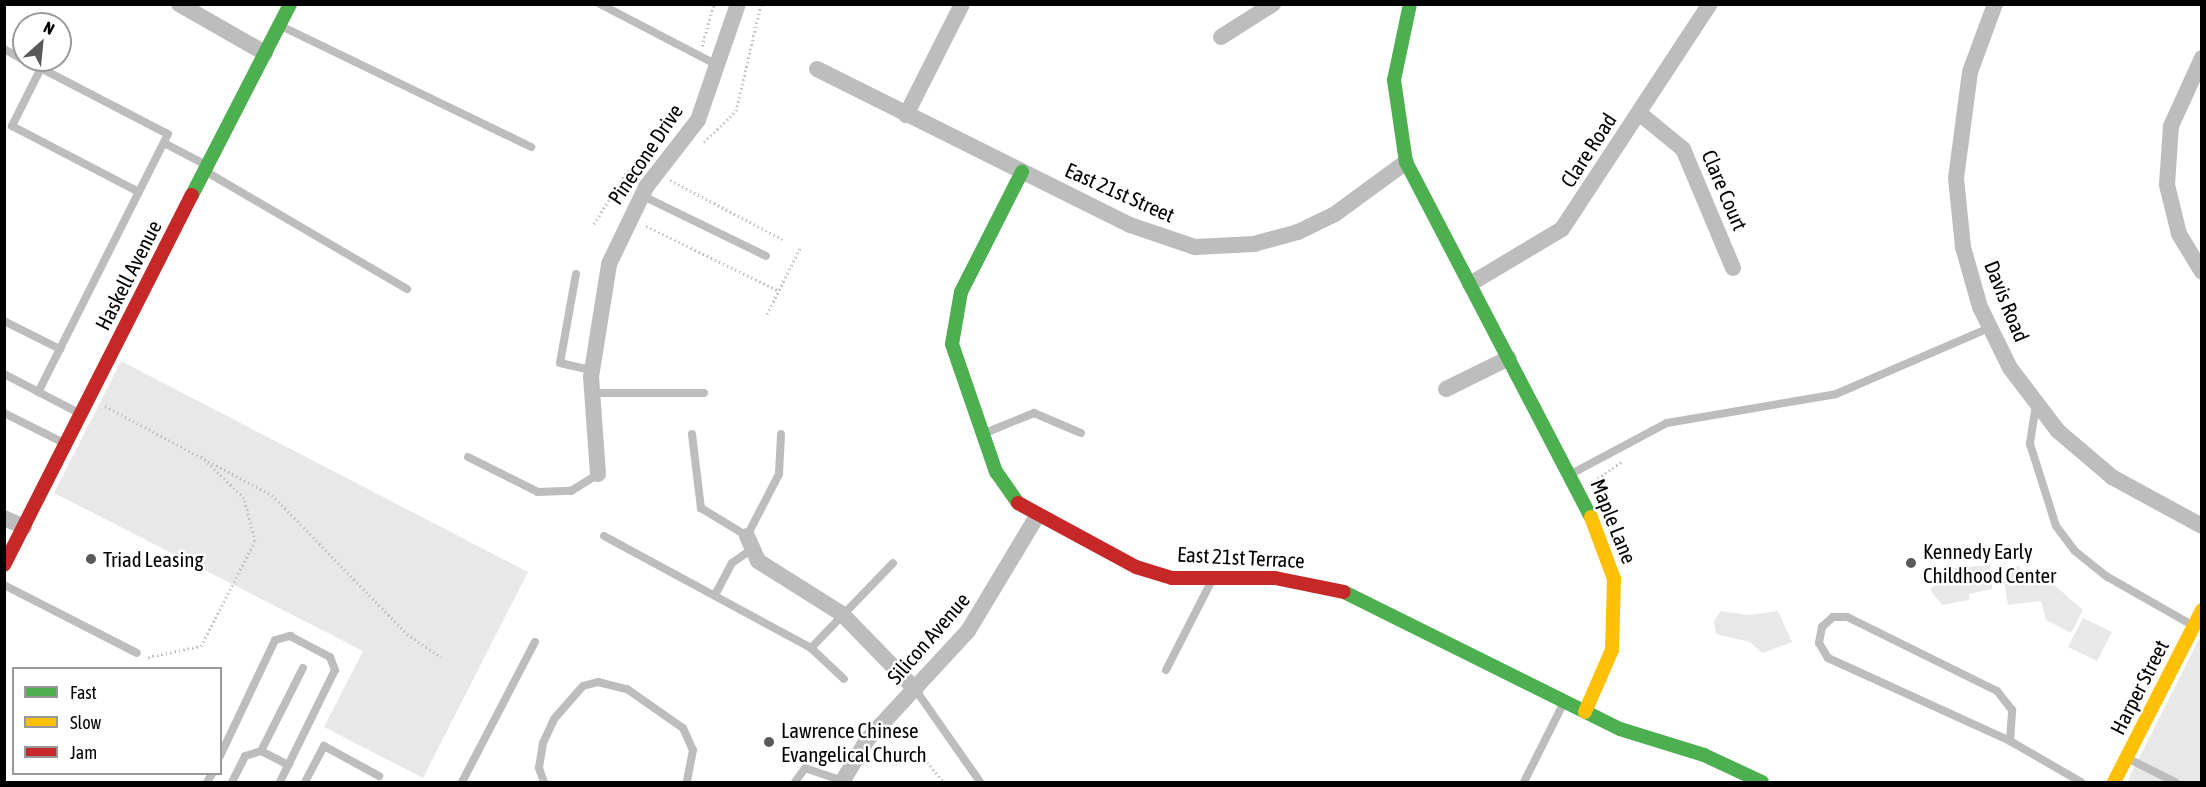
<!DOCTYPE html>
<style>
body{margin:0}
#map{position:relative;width:2206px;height:787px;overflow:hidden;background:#fff;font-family:"Asap Condensed",sans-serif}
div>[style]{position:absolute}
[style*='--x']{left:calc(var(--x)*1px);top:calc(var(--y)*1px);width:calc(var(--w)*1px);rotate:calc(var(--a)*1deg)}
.green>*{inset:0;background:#e8e8e8}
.path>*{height:3px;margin-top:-1.5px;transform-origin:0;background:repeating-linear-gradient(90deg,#c2c2c2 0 1.5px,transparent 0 4.5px)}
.lane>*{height:8px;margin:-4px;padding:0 4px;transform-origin:4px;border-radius:4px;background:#bdbdbd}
.street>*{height:16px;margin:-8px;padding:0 8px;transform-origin:8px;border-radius:8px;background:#bdbdbd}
.fast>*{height:14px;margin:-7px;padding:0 7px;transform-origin:7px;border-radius:7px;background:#4caf50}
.slow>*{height:14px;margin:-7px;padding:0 7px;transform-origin:7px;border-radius:7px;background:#ffc107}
.jam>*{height:14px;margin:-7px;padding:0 7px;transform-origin:7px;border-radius:7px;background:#c62828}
.dots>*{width:16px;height:16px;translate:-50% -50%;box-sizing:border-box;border:3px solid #fff;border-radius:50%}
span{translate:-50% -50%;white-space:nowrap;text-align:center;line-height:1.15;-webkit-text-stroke:5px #fff;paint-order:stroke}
.street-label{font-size:21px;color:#000}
.poi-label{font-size:21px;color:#000}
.left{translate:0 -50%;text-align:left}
.frame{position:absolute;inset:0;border:6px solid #000;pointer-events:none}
.legend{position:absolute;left:12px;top:667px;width:210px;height:108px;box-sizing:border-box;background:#fff;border:2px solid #999;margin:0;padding:8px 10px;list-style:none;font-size:18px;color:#000}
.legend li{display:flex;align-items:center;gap:12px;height:30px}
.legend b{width:30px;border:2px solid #999}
.north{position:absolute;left:12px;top:12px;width:60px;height:60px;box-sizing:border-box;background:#fff;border:2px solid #999;border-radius:50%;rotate:27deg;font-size:16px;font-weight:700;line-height:24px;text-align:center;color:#000}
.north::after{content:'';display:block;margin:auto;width:21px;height:27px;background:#595959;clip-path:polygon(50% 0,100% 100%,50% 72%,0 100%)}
</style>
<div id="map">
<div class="green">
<div style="clip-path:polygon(121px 361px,528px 572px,423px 778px,324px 727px,363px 651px,54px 493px)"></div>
<div style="clip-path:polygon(1990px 565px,1992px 589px,1969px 594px,1969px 600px,1942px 605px,1930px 590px,1945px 569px)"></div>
<div style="clip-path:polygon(2019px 566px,2023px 577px,2035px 568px,2083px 610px,2071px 633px,2046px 620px,2041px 601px,2008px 605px,2004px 581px,2010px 578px,2008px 568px)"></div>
<div style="clip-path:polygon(1720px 611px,1748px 615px,1778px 611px,1792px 642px,1762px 653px,1750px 642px,1716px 634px,1714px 622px)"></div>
<div style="clip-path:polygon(2083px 618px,2112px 632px,2097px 661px,2068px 647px)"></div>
<div style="clip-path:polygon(2201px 635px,2201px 782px,2127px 782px)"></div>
</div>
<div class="path">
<div style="--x:702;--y:46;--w:44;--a:-74.1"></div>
<div style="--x:704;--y:142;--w:45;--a:-44.1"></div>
<div style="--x:736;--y:111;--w:110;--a:-76.8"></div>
<div style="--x:670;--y:180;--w:127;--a:27.8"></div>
<div style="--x:594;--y:224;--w:62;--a:-58.1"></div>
<div style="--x:627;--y:171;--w:8;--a:45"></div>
<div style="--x:646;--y:226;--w:148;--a:26"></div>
<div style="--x:767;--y:314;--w:74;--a:-63.4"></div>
<div style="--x:105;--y:406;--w:189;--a:28.1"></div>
<div style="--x:272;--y:495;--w:194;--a:45.8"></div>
<div style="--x:407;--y:634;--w:41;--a:34.1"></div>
<div style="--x:1594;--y:481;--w:35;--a:-35"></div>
<div style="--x:148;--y:657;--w:54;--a:-11.7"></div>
<div style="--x:201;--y:646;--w:118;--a:-62.8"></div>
<div style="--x:255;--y:541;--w:44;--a:-104.3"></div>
<div style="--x:244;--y:498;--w:60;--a:-135.7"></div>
<div style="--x:927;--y:762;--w:26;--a:50"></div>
</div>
<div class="lane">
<div style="--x:600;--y:4;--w:132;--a:27.5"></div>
<div style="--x:281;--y:26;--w:278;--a:25.8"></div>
<div style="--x:4;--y:49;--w:23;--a:29"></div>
<div style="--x:25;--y:60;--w:161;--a:27.4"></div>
<div style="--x:168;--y:134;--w:289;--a:116.7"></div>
<div style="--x:41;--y:68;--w:65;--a:116.6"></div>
<div style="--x:12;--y:126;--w:143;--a:27.5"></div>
<div style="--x:164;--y:143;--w:47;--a:27.6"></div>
<div style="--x:205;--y:171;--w:234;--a:30.3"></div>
<div style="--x:641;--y:195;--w:139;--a:26"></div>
<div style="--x:576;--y:274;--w:90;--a:100.2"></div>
<div style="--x:560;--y:363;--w:32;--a:13"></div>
<div style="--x:4;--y:321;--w:63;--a:26.6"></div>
<div style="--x:4;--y:374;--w:85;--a:27.5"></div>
<div style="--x:591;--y:393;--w:113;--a:0"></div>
<div style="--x:2036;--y:405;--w:39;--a:99"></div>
<div style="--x:2030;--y:444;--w:86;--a:72.4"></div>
<div style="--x:2056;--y:526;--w:31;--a:53"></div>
<div style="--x:2075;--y:551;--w:40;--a:39"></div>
<div style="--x:2106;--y:576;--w:99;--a:29.7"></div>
<div style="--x:4;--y:413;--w:69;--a:26.6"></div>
<div style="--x:985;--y:433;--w:53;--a:-22.2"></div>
<div style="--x:1034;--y:413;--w:51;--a:23.1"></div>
<div style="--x:692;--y:434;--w:75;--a:83.1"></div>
<div style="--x:701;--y:508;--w:54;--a:31.3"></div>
<div style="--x:747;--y:536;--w:70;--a:-62.7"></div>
<div style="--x:779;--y:474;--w:40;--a:-87.1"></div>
<div style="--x:468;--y:457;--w:78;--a:26.6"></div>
<div style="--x:538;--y:492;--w:33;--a:-2"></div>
<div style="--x:571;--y:491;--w:32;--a:-32"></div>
<div style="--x:1571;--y:474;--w:109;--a:-28"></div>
<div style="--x:1667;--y:423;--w:171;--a:-9.7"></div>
<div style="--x:1836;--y:394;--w:167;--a:-23.3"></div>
<div style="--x:604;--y:536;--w:235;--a:28.4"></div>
<div style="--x:811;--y:648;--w:45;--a:43.2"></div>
<div style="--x:4;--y:585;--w:149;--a:27.1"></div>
<div style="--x:715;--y:595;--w:36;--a:-62"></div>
<div style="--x:732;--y:563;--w:24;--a:-35"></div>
<div style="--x:811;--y:648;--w:118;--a:-46"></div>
<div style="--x:1166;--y:670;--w:99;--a:-62.9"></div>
<div style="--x:915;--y:689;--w:113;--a:55"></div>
<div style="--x:2010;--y:741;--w:31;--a:-86"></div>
<div style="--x:2012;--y:710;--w:24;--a:-128"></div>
<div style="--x:1997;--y:691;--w:167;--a:-153.7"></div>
<div style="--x:1847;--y:617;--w:14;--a:180"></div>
<div style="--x:1833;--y:617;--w:15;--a:138"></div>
<div style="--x:1822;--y:627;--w:16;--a:101"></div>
<div style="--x:1819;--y:643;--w:17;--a:59"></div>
<div style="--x:1828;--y:658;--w:200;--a:24.5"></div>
<div style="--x:2010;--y:741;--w:82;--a:30"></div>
<div style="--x:261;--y:751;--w:31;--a:27"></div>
<div style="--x:220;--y:756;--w:128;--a:-64.6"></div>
<div style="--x:275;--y:640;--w:16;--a:-15"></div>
<div style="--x:290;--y:636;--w:45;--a:27.7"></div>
<div style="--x:330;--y:657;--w:14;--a:69"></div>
<div style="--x:335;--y:670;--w:125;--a:116.2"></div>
<div style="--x:2127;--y:758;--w:54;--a:26.6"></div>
<div style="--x:207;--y:782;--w:9;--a:-58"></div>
<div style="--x:232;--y:782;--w:29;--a:-63"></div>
<div style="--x:245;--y:756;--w:17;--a:-17"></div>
<div style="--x:261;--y:751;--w:93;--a:-63.2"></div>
<div style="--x:305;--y:782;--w:41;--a:-62.2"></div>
<div style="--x:324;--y:746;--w:63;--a:28.6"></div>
<div style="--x:462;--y:782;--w:158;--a:-62.5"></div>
<div style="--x:544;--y:782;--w:15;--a:-110"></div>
<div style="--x:539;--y:768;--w:25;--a:-81"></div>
<div style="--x:543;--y:743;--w:26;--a:-65"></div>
<div style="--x:554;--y:719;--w:44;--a:-48.7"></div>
<div style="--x:583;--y:686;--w:16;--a:-15"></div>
<div style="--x:598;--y:682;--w:30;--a:14"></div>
<div style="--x:627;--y:689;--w:68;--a:34.9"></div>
<div style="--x:683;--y:728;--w:24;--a:66"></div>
<div style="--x:693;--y:750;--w:33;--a:101"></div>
<div style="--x:795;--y:782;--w:17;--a:-54"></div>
<div style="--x:805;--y:768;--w:40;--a:18.9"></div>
<div style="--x:1524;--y:782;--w:89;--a:-63.4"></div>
</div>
<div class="street">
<div style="--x:179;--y:4;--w:99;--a:29.7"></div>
<div style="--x:1995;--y:4;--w:72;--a:110.2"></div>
<div style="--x:1970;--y:72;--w:107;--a:97.5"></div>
<div style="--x:1956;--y:178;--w:69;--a:84.2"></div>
<div style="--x:1963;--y:247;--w:62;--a:74.2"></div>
<div style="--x:1980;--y:307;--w:68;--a:63.8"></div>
<div style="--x:2010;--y:368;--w:79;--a:52.7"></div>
<div style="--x:2058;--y:431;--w:71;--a:40.4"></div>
<div style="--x:2112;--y:477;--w:102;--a:28.6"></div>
<div style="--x:1221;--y:37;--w:62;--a:-32.4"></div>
<div style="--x:2202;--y:58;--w:75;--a:114.5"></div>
<div style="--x:2171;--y:126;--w:59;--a:93.9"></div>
<div style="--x:2167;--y:185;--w:50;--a:76.2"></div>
<div style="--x:2179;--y:234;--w:44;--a:58.8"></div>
<div style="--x:817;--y:69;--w:350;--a:26.5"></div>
<div style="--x:1130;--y:225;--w:69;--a:18.7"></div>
<div style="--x:1195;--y:247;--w:59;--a:-2.9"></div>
<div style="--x:1254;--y:244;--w:46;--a:-15.3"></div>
<div style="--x:1298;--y:232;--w:41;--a:-25.9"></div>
<div style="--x:1335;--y:214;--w:88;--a:-36.2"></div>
<div style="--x:1639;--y:113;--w:57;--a:39.3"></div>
<div style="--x:1683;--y:149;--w:129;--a:67.2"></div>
<div style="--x:906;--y:115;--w:124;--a:-63.2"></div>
<div style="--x:1470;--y:284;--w:107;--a:-30.9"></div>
<div style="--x:1562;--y:229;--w:269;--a:-56.7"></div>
<div style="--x:1446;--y:389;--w:70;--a:-26.2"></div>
<div style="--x:598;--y:474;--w:97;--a:-94.1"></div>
<div style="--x:591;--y:377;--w:114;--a:-80.9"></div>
<div style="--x:609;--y:264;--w:85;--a:-64.3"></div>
<div style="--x:646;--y:187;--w:85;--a:-52.2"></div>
<div style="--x:698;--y:120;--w:123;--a:-71"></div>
<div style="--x:4;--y:518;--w:22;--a:24"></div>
<div style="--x:747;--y:536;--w:27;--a:66"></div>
<div style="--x:758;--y:561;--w:99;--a:32.2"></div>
<div style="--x:842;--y:614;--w:105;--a:45.8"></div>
<div style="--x:842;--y:782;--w:49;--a:-59.2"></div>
<div style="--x:867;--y:740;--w:149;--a:-47.2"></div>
<div style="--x:968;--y:631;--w:134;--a:-59"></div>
</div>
<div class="fast">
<div style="--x:1410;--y:4;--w:78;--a:101.9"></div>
<div style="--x:1394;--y:80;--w:83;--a:81.7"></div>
<div style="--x:1406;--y:162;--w:400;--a:62.5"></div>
<div style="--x:192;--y:195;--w:215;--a:-62.8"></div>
<div style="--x:1018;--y:503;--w:38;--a:-125"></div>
<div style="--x:996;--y:472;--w:135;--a:-109"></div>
<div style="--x:952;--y:344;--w:53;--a:-80.2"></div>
<div style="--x:961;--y:292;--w:135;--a:-63.1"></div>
<div style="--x:1344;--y:592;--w:308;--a:26.4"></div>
<div style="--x:1620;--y:729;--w:88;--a:17.2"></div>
<div style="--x:1704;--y:755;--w:64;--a:25"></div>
</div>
<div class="slow">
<div style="--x:1585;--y:712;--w:68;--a:-66.5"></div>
<div style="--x:1612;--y:650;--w:71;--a:-88.4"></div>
<div style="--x:1614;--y:579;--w:66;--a:-110.4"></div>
<div style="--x:2114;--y:782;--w:193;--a:-62.9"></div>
</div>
<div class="jam">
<div style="--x:1018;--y:503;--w:134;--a:28.5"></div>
<div style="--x:1136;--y:567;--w:38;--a:17"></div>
<div style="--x:1172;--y:578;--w:103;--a:0"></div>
<div style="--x:1275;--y:578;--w:70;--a:11.5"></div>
<div style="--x:4;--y:565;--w:415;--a:-63.1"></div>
</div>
<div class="dots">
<div style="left:91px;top:559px;background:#595959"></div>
<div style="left:1911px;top:563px;background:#595959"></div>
<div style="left:769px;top:742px;background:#595959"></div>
</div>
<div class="street-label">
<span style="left:1588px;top:150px;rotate:-57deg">Clare Road</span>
<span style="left:645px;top:154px;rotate:-56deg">Pinecone Drive</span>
<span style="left:1725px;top:190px;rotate:67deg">Clare Court</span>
<span style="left:1120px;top:192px;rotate:24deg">East 21st Street</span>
<span style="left:128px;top:275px;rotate:-63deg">Haskell Avenue</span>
<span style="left:2007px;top:301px;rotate:68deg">Davis Road</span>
<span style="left:1614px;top:521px;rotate:68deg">Maple Lane</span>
<span style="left:1241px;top:557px;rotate:3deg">East 21st Terrace</span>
<span style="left:928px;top:638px;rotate:-49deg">Silicon Avenue</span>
<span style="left:2139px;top:687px;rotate:-63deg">Harper Street</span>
</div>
<div class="poi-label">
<span class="left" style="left:1923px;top:563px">Kennedy Early<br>Childhood Center</span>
<span class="left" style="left:103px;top:559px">Triad Leasing</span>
<span class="left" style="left:781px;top:742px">Lawrence Chinese<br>Evangelical Church</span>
</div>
<div class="frame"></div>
<ul class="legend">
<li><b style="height:8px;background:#4caf50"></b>Fast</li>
<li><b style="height:8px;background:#ffc107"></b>Slow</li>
<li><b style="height:8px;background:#c62828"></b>Jam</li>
</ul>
<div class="north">N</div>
</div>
